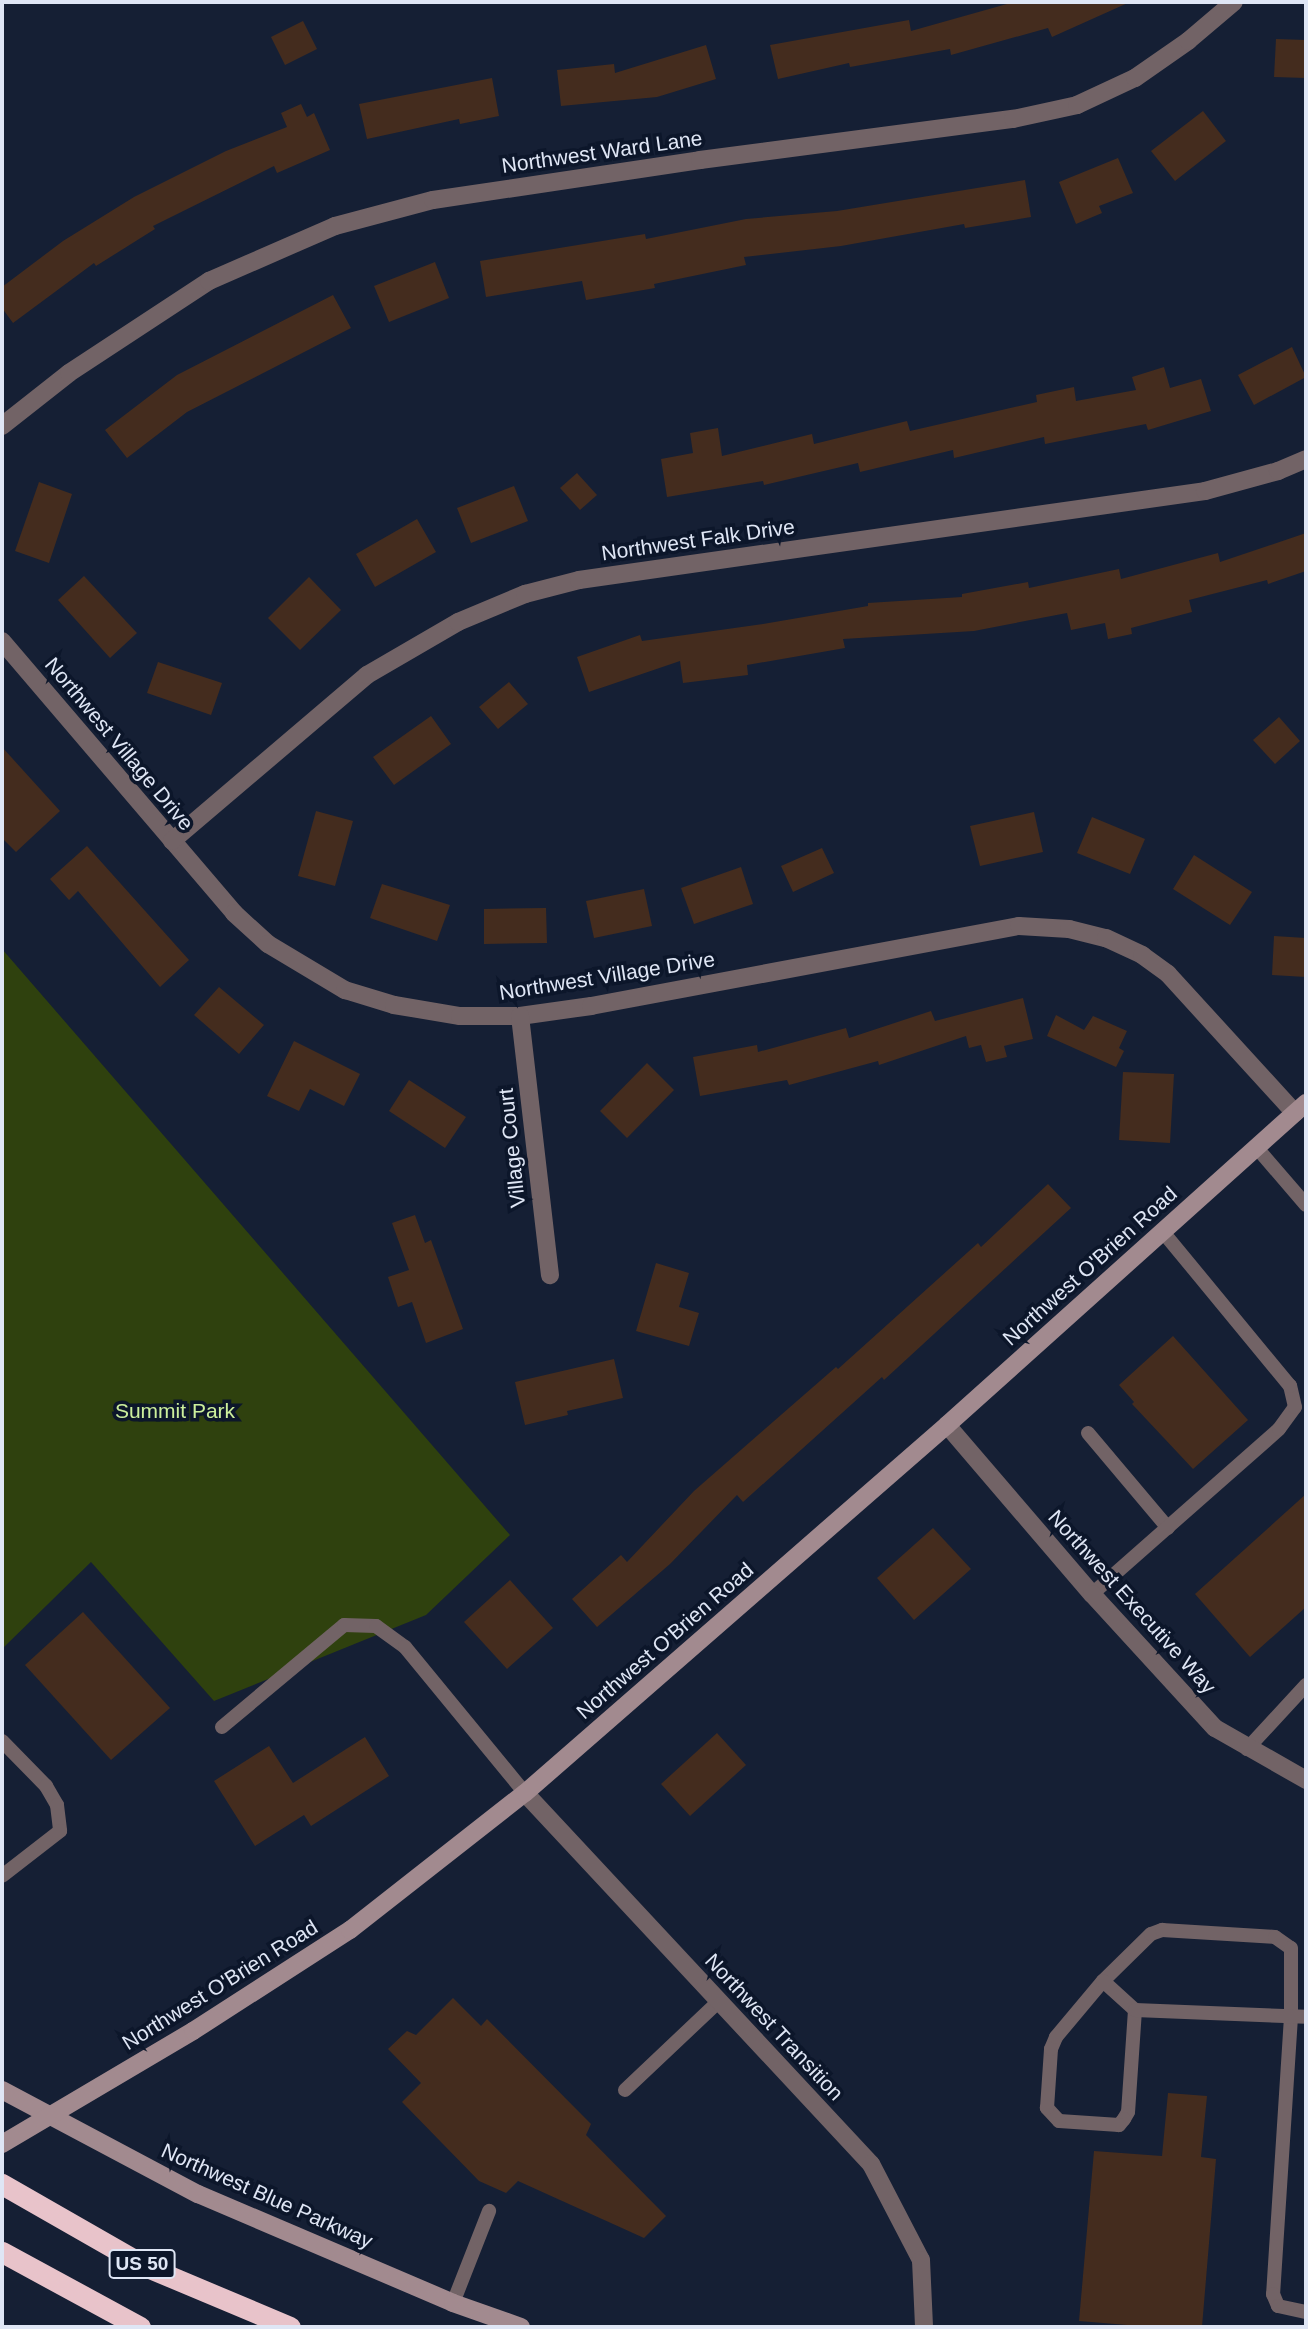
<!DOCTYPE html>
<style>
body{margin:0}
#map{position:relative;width:1308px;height:2329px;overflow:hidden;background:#151f34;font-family:Helvetica,sans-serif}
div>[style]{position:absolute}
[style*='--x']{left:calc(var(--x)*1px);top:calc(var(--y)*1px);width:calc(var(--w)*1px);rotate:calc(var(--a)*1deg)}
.green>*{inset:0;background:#2f410e}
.building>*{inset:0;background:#442c1e}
.lane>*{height:14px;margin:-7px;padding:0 7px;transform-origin:7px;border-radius:7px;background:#726366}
.street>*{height:18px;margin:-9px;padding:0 9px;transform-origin:9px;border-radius:9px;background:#726366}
.secondary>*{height:18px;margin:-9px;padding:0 9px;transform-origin:9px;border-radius:9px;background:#a28a8f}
.highway>*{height:21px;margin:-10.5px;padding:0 10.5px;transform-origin:10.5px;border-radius:10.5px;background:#e8c3ca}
span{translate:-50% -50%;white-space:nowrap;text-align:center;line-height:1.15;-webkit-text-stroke:7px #0c162a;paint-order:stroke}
.shield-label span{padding:2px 5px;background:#0c162a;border:2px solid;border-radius:5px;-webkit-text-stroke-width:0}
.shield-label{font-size:19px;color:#dfe6f5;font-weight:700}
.street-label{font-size:21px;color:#dfe6f5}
.park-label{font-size:21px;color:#ccef9c}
.frame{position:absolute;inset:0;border:4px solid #dfe6f5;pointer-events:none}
</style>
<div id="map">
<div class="green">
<div style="clip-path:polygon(2px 949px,510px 1535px,426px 1615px,214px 1701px,91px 1562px,2px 1649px)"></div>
</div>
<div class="building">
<div style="clip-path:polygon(1014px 2px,1130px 2px,1052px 37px,1048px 28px,951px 55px,950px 49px,850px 67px,849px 63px,778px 79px,770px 45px,909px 20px,911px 31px)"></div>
<div style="clip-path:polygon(303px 21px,317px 49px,285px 65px,271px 37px)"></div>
<div style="clip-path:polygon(1276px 39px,1306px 40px,1306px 78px,1274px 77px)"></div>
<div style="clip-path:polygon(706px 45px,716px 79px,657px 97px,561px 106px,557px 70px,614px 64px,615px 73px)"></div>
<div style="clip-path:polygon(492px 78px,499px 116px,460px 124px,459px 119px,367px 139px,359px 104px)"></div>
<div style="clip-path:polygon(301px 104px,307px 117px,314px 113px,330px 150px,277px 173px,274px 166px,153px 226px,155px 229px,96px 266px,94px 263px,13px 323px,2px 308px,2px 287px,63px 241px,134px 197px,226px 151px,287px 127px,281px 113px)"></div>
<div style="clip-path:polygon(1203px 111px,1226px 141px,1175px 181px,1151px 151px)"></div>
<div style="clip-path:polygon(1118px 158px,1133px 193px,1099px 206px,1102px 213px,1076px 224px,1059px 182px)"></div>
<div style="clip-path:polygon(1025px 180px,1031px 217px,965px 228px,964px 224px,841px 246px,744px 257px,746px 265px,654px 284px,655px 288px,586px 300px,582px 281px,486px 297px,480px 261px,645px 234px,646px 239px,746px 219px,837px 211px)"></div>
<div style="clip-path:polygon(435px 262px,449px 298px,389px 322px,374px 286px)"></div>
<div style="clip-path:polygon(333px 295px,351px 328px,187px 412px,127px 458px,105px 430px,177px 375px)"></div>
<div style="clip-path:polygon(1292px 347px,1306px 377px,1254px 405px,1238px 375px)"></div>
<div style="clip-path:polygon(1164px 367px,1170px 388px,1201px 379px,1211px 411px,1148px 430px,1146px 424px,1045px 444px,1044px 437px,954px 458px,953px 450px,860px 472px,858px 463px,764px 485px,763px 481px,667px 497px,661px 459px,693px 453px,690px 433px,718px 428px,722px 456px,812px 434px,814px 444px,907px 421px,910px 431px,1037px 402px,1036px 395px,1074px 387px,1076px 401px,1136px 390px,1132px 377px)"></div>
<div style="clip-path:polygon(577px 473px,597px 495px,580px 510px,560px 488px)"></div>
<div style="clip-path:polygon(39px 482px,72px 494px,49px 563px,15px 551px)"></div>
<div style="clip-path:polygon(514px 486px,528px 521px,471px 543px,457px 508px)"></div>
<div style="clip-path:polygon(417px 519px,436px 552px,375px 587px,356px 554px)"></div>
<div style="clip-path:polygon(1306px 533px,1306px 571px,1268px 584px,1267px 580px,1189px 600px,1192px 612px,1131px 628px,1132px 634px,1108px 639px,1105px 623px,1071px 630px,1067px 613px,974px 631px,843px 639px,845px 648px,747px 665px,748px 675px,683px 683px,680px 661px,589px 692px,577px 657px,640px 635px,642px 641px,763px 624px,868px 606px,868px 603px,962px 597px,962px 594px,1028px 582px,1029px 588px,1119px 569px,1121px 579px,1218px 553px,1220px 562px)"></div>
<div style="clip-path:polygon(84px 576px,137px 633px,110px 658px,58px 600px)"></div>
<div style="clip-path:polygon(309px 577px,341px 610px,300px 650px,268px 618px)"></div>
<div style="clip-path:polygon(158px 662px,222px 683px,211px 715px,147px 693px)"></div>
<div style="clip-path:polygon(509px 682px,528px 704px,498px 729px,479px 707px)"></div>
<div style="clip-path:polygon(431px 716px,451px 744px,394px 785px,373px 757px)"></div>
<div style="clip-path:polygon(1279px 717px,1300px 741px,1275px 764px,1253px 740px)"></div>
<div style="clip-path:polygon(2px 747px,60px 811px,16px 852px,2px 838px)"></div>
<div style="clip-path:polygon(316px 811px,353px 821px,335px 886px,298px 876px)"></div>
<div style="clip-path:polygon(1034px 812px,1043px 852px,980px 866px,970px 826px)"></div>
<div style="clip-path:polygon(1092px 817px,1145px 839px,1130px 874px,1077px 853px)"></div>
<div style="clip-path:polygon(87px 846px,189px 960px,160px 987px,78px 891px,69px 900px,50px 879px)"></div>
<div style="clip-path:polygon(822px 848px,834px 873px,793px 892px,781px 866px)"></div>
<div style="clip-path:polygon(1194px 855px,1252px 892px,1230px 925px,1173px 889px)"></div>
<div style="clip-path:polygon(741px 867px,753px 904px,694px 924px,681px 888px)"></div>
<div style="clip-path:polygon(382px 884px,450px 905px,437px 941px,370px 918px)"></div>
<div style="clip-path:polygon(644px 889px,652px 926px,594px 938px,586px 901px)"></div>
<div style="clip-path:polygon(546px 908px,547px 943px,484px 944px,484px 909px)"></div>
<div style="clip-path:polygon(1274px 936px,1306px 938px,1306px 977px,1272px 975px)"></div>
<div style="clip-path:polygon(219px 987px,264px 1025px,239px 1054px,194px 1015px)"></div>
<div style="clip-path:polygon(1023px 998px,1033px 1039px,1004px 1046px,1007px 1057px,986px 1062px,981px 1045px,969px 1048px,966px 1036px,879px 1065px,878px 1061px,789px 1085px,787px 1080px,700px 1096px,693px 1057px,757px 1045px,758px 1052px,846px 1028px,849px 1038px,931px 1011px,935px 1021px)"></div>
<div style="clip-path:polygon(1056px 1015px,1084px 1030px,1093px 1016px,1127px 1031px,1119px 1048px,1124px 1051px,1116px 1067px,1047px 1036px)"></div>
<div style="clip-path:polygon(294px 1041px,360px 1074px,344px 1106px,310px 1089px,299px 1111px,267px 1096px)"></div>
<div style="clip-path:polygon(647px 1063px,674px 1090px,627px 1138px,600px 1111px)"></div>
<div style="clip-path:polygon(1123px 1072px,1174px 1074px,1170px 1143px,1119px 1140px)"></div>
<div style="clip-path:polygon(409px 1080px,466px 1117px,445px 1148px,389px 1111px)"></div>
<div style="clip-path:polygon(1048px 1184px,1071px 1208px,884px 1380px,882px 1377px,743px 1502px,737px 1495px,670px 1564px,597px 1627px,572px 1599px,621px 1555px,627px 1562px,694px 1491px,836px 1367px,838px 1369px,978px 1243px,981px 1247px)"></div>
<div style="clip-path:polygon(415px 1215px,425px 1243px,431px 1240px,463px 1329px,426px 1343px,412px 1302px,398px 1307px,388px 1277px,409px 1270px,392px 1223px)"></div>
<div style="clip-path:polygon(656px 1263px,689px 1273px,679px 1307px,699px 1313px,689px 1346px,636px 1331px)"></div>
<div style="clip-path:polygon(1173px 1336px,1248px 1420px,1193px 1469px,1132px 1404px,1134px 1402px,1119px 1385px)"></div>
<div style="clip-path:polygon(614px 1359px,623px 1398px,567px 1411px,568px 1415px,525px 1425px,515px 1382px)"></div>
<div style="clip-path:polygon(1306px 1494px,1306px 1607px,1250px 1657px,1195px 1594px)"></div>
<div style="clip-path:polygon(933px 1528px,971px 1569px,914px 1620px,877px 1578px)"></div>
<div style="clip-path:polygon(510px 1580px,553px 1628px,507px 1669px,464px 1622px)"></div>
<div style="clip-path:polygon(83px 1612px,170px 1708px,111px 1760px,25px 1665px)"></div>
<div style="clip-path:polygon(717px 1733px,746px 1765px,690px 1816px,661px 1784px)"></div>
<div style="clip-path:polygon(365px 1737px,389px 1776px,311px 1826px,304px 1815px,255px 1846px,214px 1781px,269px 1746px,293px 1783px)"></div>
<div style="clip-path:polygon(453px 1998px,481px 2026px,487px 2019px,591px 2124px,586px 2135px,666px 2216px,644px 2238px,518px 2181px,506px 2193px,479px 2181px,402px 2102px,421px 2083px,388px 2049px,407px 2031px,416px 2035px)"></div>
<div style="clip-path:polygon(1168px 2093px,1207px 2096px,1201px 2157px,1216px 2159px,1202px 2327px,1151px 2327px,1079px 2321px,1094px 2151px,1162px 2156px)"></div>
</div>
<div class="lane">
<div style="--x:1257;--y:1148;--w:75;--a:49.3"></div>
<div style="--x:1088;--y:1433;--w:124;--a:49.9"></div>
<div style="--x:1092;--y:1594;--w:249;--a:-41.4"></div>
<div style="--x:1279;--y:1429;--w:27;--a:-54"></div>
<div style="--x:1295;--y:1407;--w:22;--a:-103"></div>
<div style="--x:1290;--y:1386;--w:200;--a:-129.5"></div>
<div style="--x:222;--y:1727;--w:159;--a:-39.9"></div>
<div style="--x:344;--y:1625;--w:32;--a:2"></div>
<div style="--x:376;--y:1626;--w:36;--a:36"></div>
<div style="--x:405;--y:1647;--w:189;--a:50.6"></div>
<div style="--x:2;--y:1741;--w:63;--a:45.6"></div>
<div style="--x:46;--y:1786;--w:22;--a:60"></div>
<div style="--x:57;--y:1805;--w:26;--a:83"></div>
<div style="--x:60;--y:1831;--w:73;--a:142.2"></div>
<div style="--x:1247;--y:1749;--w:87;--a:-47.3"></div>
<div style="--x:1103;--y:1981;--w:67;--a:-44.4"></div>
<div style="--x:1151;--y:1934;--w:12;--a:-20"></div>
<div style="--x:1162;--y:1930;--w:113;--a:3.5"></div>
<div style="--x:1275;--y:1937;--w:19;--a:35"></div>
<div style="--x:1291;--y:1948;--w:69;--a:90"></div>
<div style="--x:1291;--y:2017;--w:278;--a:93.7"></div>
<div style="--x:1273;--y:2294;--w:13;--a:67"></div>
<div style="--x:1278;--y:2306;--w:29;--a:12"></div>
<div style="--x:1135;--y:2010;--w:102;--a:93.9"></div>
<div style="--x:1128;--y:2112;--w:8;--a:120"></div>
<div style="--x:1124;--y:2119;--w:8;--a:130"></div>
<div style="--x:1119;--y:2125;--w:60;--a:-176.2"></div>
<div style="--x:1059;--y:2121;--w:18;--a:-133"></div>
<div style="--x:1047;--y:2108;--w:59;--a:-86.1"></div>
<div style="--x:1051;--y:2049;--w:13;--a:-67"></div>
<div style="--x:1056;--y:2037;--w:73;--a:-50"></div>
<div style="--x:1103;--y:1981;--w:43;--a:42.2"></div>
<div style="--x:1135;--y:2010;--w:171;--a:2.3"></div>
<div style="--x:625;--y:2090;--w:129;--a:-43.4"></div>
<div style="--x:453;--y:2303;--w:99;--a:-68.6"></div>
</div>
<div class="street">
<div style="--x:2;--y:426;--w:85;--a:-38.3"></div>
<div style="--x:69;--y:373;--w:168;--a:-33.3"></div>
<div style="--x:209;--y:281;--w:137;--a:-23.6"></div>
<div style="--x:335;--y:226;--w:101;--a:-14.9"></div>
<div style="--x:433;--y:200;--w:270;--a:-8.5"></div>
<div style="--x:700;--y:160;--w:316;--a:-7.5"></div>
<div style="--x:1013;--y:119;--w:66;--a:-12.3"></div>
<div style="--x:1077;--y:105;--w:64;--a:-25"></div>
<div style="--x:1135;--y:78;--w:65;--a:-34.9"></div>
<div style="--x:1188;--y:41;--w:60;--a:-40.3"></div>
<div style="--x:2;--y:641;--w:358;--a:49.5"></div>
<div style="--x:234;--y:913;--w:46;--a:42.4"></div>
<div style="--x:268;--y:944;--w:90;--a:30.9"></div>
<div style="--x:345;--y:990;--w:51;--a:17"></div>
<div style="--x:394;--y:1005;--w:67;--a:9.5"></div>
<div style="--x:460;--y:1016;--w:60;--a:0"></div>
<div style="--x:520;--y:1016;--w:72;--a:-8"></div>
<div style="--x:591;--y:1006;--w:435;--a:-10.6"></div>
<div style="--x:1019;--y:926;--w:50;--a:3.4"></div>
<div style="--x:1069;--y:929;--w:38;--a:14"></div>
<div style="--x:1106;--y:938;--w:40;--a:25"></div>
<div style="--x:1142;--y:955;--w:32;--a:36"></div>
<div style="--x:1168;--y:974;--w:188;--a:47.6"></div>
<div style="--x:172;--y:841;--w:256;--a:-40.4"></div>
<div style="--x:367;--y:675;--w:105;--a:-30.2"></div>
<div style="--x:458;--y:622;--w:73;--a:-22.7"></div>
<div style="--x:525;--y:594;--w:56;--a:-14.5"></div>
<div style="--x:579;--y:580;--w:632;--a:-8.09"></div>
<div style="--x:1205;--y:491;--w:76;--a:-15.3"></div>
<div style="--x:1278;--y:471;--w:30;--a:-23"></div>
<div style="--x:520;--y:1016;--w:261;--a:83.4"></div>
<div style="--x:947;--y:1425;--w:223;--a:49.4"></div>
<div style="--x:1092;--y:1594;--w:182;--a:47.5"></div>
<div style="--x:1215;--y:1728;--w:105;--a:29.7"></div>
<div style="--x:525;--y:1793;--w:507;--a:47"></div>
<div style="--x:871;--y:2164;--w:108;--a:62.5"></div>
<div style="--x:921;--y:2260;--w:67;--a:87.4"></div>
</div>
<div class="secondary">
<div style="--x:2;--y:2090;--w:222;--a:28"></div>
<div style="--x:198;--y:2194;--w:277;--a:23.1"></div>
<div style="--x:453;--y:2303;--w:72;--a:19.4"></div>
<div style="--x:2;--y:2144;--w:222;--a:-30.6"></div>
<div style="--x:193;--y:2031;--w:187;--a:-32.8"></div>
<div style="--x:350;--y:1930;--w:222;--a:-38.1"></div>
<div style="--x:525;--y:1793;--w:560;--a:-41.09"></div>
<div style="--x:947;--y:1425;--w:482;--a:-41.9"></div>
</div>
<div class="highway">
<div style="--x:2;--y:2184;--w:165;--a:29.8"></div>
<div style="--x:145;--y:2266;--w:157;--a:22.8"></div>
<div style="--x:2;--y:2252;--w:157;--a:28.5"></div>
</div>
<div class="shield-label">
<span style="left:142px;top:2264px">US 50</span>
</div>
<div class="street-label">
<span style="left:602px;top:152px;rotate:-8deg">Northwest Ward Lane</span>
<span style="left:698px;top:540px;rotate:-8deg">Northwest Falk Drive</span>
<span style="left:119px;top:744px;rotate:50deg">Northwest Village Drive</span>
<span style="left:607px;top:976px;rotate:-9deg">Northwest Village Drive</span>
<span style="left:512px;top:1148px;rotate:-96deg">Village Court</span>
<span style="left:1090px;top:1266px;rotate:-42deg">Northwest O'Brien Road</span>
<span style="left:1132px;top:1602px;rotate:48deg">Northwest Executive Way</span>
<span style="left:665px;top:1641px;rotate:-41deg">Northwest O'Brien Road</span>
<span style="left:220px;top:1985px;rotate:-32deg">Northwest O'Brien Road</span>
<span style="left:774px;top:2027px;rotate:47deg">Northwest Transition</span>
<span style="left:267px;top:2196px;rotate:24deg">Northwest Blue Parkway</span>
</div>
<div class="park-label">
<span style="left:175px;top:1411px">Summit Park</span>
</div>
<div class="frame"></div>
</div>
